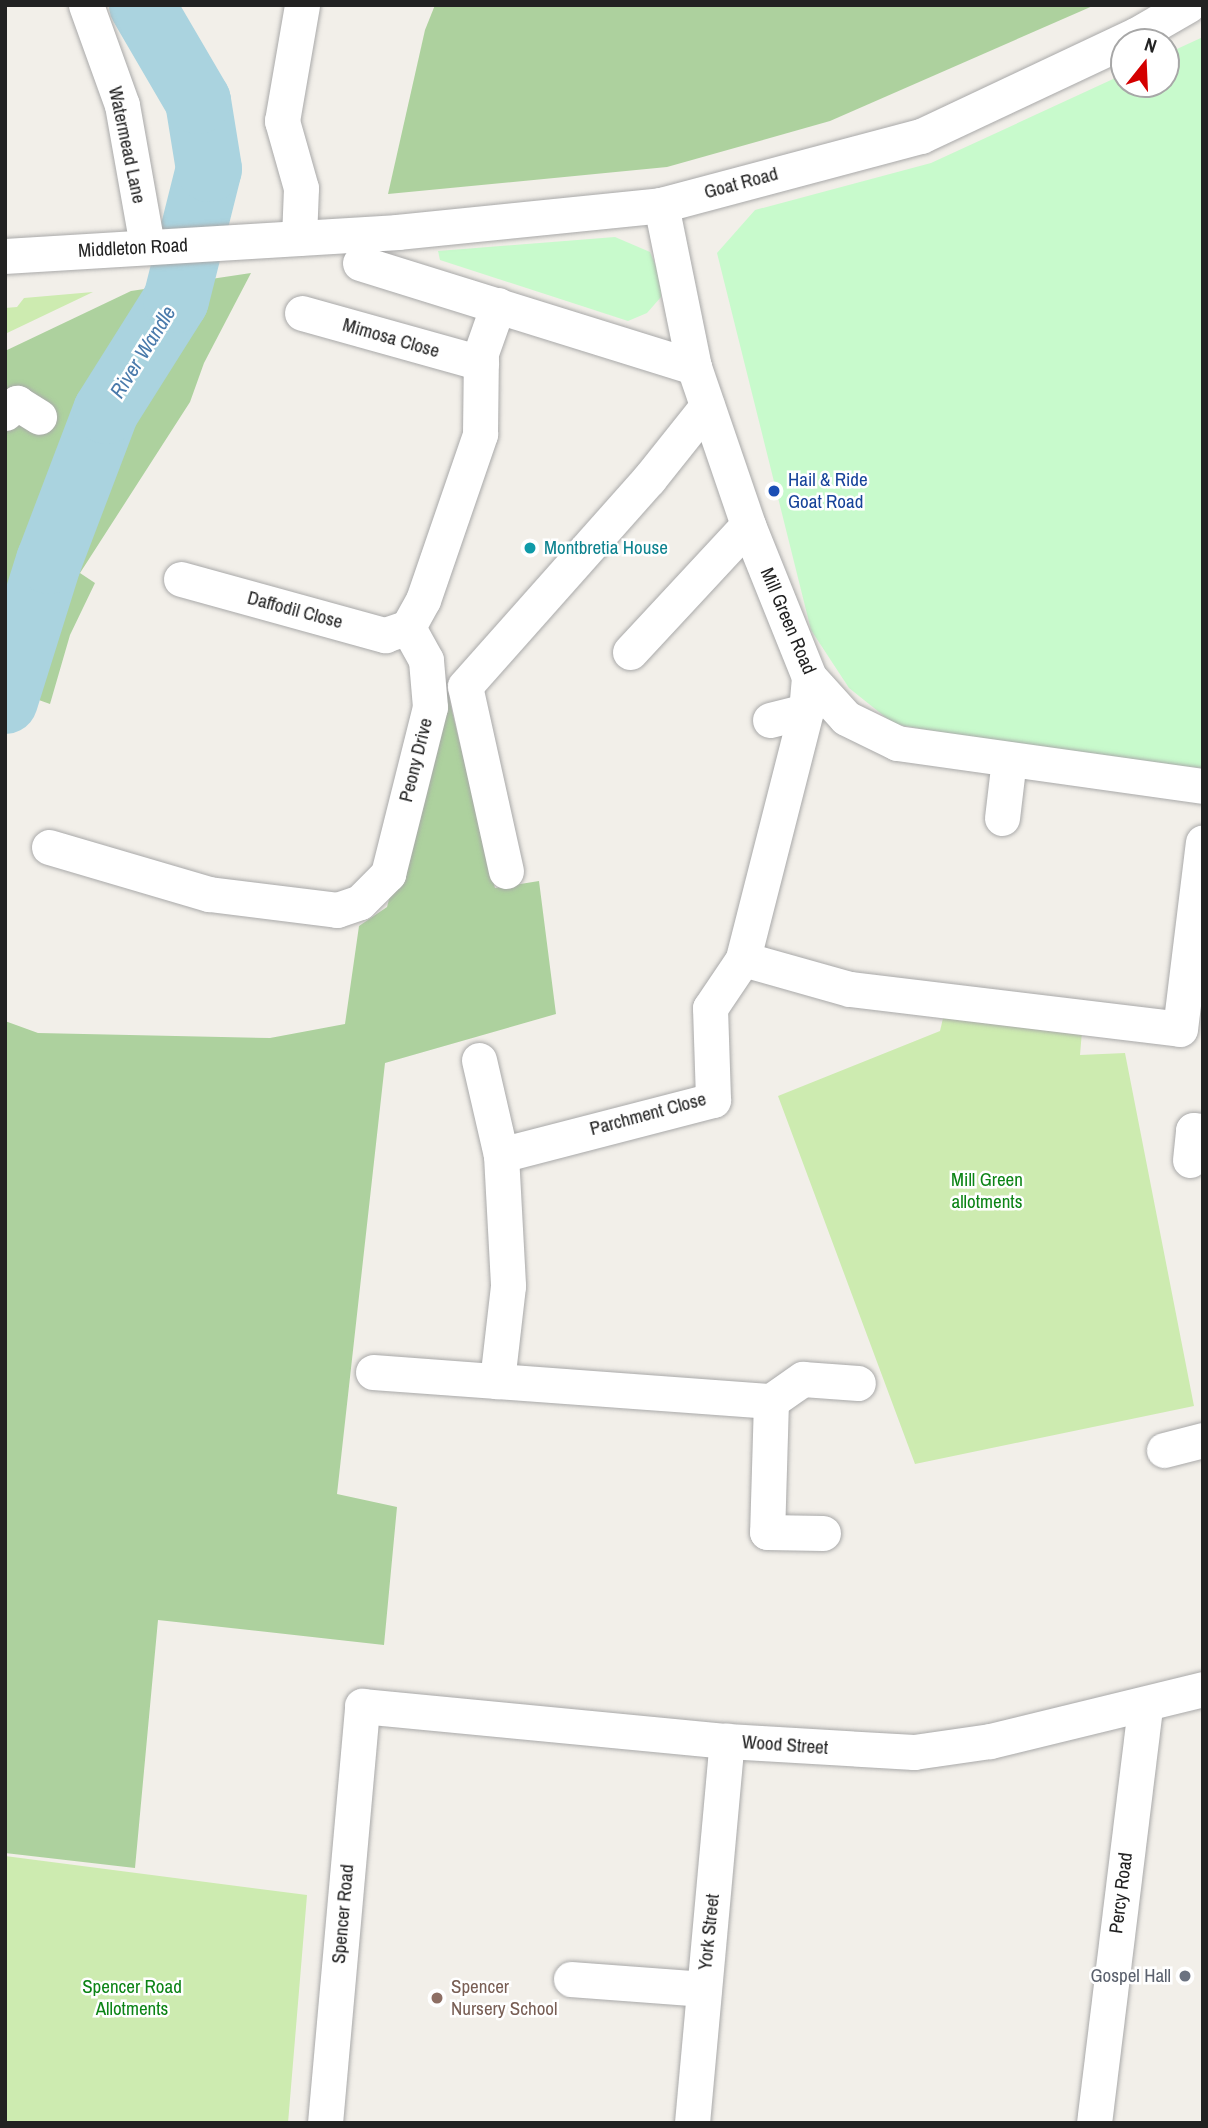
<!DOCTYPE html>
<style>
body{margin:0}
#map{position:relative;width:1208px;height:2128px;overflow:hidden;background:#f2efe9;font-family:"Archivo Narrow",sans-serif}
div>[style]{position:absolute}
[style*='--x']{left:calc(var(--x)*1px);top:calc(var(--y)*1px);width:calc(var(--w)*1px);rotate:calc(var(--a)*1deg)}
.grass>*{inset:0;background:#cdebb0}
.forest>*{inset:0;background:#add19e}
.park>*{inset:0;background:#c8facc}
.river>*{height:66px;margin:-33px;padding:0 33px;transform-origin:33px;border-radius:33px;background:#aad3df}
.roads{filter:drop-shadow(0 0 2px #a9a9a9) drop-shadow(0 0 2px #a9a9a9)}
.minor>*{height:35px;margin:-17.5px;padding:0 17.5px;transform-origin:17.5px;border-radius:17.5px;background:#fff}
.dots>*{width:19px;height:19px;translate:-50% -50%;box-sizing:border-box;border:4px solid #fff;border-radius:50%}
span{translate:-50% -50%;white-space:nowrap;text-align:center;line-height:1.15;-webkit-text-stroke:5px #fff;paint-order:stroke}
.street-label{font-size:19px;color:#222}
.transit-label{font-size:19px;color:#164399}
.left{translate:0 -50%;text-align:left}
.culture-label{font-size:19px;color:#0d838f}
.park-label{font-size:19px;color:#0c8416}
.worship-label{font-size:19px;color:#5b616d}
.right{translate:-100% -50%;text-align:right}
.education-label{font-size:19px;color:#785e54}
.water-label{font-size:21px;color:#4a7aab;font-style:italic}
.frame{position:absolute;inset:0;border:7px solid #222;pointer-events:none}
.north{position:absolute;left:1110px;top:28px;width:70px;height:70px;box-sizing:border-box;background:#fff;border:2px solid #a7a7a7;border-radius:50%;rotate:18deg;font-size:19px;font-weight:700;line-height:28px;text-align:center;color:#222}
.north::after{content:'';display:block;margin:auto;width:24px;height:32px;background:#d40000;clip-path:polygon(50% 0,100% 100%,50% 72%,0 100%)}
</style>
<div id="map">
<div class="grass">
<div style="clip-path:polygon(93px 292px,5px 334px,5px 308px,17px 307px,24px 298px)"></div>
<div style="clip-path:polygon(944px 1014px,1082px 1031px,1080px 1055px,1125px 1053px,1194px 1406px,915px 1464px,778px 1096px,940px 1031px)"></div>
<div style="clip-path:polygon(5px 1856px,307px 1895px,288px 2123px,5px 2123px)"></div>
</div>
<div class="forest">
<div style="clip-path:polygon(435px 5px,1095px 5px,830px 121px,667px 167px,388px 194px,425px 30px)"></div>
<div style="clip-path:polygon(251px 273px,204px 363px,190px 402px,80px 573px,95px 583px,70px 635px,50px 704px,36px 699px,28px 719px,9px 714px,5px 726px,5px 351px,131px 291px)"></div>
<div style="clip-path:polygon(445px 682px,495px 888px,539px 881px,556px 1014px,385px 1063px,337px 1494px,397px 1507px,384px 1645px,158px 1620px,135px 1868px,5px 1853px,5px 1021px,38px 1033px,270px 1038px,345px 1024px,359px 926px,387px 907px)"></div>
</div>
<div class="park">
<div style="clip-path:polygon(1203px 37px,1203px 768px,1092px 759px,894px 724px,849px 688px,811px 630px,717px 253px,755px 210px,931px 163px,1124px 74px,1124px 84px,1166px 84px,1166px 54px)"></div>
<div style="clip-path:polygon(615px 237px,650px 252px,661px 278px,661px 297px,647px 313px,628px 321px,440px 260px,438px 251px)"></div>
</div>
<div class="river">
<div style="--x:5;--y:701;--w:147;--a:-72.6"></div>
<div style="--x:49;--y:561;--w:160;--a:-69.2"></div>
<div style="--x:106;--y:411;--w:131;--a:-57.8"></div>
<div style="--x:176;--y:300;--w:135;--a:-75.9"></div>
<div style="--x:209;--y:169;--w:69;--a:-99.2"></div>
<div style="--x:198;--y:101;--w:111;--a:-120.3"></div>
</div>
<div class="roads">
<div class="minor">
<div style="--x:86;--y:5;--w:106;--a:70.2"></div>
<div style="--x:122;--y:105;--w:143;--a:79.9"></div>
<div style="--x:661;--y:205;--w:165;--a:78.5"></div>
<div style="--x:694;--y:367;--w:167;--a:71.1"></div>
<div style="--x:748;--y:525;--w:164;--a:68.1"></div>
<div style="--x:809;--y:677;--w:55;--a:47.9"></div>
<div style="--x:846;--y:718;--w:57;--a:26.1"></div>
<div style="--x:897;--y:743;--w:309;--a:8"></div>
<div style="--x:299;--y:238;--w:50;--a:-87.7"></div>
<div style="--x:301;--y:188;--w:70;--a:-105.8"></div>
<div style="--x:282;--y:121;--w:118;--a:-80.2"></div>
<div style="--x:5;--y:256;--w:393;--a:-3.5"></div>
<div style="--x:397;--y:232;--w:265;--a:-5.8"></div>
<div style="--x:661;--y:205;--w:269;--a:-14.9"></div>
<div style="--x:921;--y:136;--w:238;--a:-25.2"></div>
<div style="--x:1136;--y:35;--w:60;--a:-30"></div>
<div style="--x:360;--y:263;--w:350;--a:17.3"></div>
<div style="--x:302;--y:313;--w:186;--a:15.6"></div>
<div style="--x:5;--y:413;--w:16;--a:-40"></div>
<div style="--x:17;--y:403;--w:26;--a:32"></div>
<div style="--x:181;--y:579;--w:212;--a:15.4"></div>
<div style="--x:385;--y:635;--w:24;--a:-19"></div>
<div style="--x:408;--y:627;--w:31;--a:-61"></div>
<div style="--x:423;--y:600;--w:176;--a:-71"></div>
<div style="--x:480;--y:434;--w:81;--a:-89.3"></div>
<div style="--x:481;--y:353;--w:51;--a:-70.5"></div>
<div style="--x:630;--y:652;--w:173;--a:-47.1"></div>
<div style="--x:809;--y:677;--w:34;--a:95"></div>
<div style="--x:806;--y:711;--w:256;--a:104.3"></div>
<div style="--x:743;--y:959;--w:59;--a:124"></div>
<div style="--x:710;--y:1008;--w:92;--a:88.1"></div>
<div style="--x:713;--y:1100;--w:219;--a:165.5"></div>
<div style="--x:501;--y:1155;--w:131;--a:86.9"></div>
<div style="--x:508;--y:1286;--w:96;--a:96.6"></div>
<div style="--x:497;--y:1381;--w:275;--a:4.2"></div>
<div style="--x:771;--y:1401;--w:131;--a:91.7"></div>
<div style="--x:767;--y:1532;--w:56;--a:1"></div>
<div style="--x:770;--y:720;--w:37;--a:-14"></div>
<div style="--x:1002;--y:818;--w:59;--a:-83.2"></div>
<div style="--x:49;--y:847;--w:167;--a:16.4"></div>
<div style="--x:209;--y:894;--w:129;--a:7.1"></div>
<div style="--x:337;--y:910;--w:24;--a:-19"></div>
<div style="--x:360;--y:902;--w:40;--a:-45"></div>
<div style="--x:388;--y:874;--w:172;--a:-75.9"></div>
<div style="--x:430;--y:707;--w:47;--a:-94.9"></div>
<div style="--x:426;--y:660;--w:38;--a:-119"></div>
<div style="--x:506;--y:871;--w:189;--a:-102.5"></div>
<div style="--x:465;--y:686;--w:277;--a:-48.4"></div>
<div style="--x:649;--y:479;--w:93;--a:-51.5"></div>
<div style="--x:743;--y:959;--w:111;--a:15.7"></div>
<div style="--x:850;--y:989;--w:332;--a:6.9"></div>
<div style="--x:1180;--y:1029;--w:188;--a:-83"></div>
<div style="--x:479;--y:1060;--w:98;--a:77"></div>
<div style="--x:1190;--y:1160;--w:30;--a:-84"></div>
<div style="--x:1193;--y:1130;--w:10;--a:6"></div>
<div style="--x:373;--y:1372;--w:124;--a:4.2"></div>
<div style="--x:771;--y:1401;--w:39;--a:-35"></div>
<div style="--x:803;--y:1379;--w:55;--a:4.2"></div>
<div style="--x:1164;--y:1450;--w:40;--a:-14.4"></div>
<div style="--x:571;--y:1979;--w:133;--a:4.3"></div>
<div style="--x:325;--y:2123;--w:419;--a:-84.9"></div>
<div style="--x:362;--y:1706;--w:367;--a:5.5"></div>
<div style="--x:727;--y:1741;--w:187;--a:3.4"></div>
<div style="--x:914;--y:1752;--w:77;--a:-8.2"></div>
<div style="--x:990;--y:1741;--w:219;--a:-13.7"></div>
<div style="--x:692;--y:2123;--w:384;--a:-84.8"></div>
<div style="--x:1094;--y:2123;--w:421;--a:-83"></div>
</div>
</div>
<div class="dots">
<div style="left:774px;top:491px;background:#1a4fb4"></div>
<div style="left:530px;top:548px;background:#0f9aa8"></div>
<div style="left:1185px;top:1976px;background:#6b7280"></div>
<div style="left:437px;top:1998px;background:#8d6e63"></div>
</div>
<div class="street-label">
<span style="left:127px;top:145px;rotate:78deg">Watermead Lane</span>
<span style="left:741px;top:183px;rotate:-15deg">Goat Road</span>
<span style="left:133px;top:248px;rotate:-3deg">Middleton Road</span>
<span style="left:391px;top:338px;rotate:16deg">Mimosa Close</span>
<span style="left:295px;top:610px;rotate:15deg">Daffodil Close</span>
<span style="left:788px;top:621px;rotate:67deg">Mill Green Road</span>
<span style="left:416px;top:760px;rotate:-76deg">Peony Drive</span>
<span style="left:648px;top:1114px;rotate:-15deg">Parchment Close</span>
<span style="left:785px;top:1745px;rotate:4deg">Wood Street</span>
<span style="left:1121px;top:1893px;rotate:-83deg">Percy Road</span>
<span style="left:343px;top:1914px;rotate:-85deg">Spencer Road</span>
<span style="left:709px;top:1932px;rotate:-84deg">York Street</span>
</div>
<div class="transit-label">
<span class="left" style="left:788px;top:491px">Hail &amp; Ride<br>Goat Road</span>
</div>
<div class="culture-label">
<span class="left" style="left:544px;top:548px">Montbretia House</span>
</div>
<div class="park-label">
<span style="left:987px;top:1191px">Mill Green<br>allotments</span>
<span style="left:132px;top:1998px">Spencer Road<br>Allotments</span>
</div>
<div class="worship-label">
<span class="right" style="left:1171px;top:1976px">Gospel Hall</span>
</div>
<div class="education-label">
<span class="left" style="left:451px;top:1998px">Spencer<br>Nursery School</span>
</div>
<div class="water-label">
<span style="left:143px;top:352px;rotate:-58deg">River Wandle</span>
</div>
<div class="frame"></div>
<div class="north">N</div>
</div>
